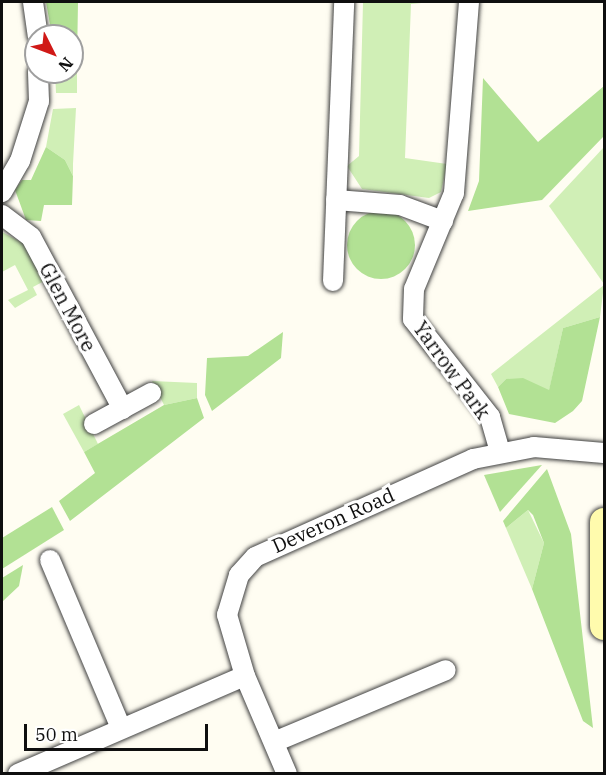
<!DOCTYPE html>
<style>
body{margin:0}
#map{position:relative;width:606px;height:775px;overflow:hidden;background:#fffdf2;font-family:"IBM Plex Serif",serif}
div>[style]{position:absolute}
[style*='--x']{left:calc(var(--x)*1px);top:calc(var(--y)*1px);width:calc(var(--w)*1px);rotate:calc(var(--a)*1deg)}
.green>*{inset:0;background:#d0efb6}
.forest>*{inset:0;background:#b2e194}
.round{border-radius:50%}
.roads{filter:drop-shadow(0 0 2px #424242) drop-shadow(0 0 2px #424242)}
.street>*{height:20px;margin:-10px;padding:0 10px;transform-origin:10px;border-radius:10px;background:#fff}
.secondary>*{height:28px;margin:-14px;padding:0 14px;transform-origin:14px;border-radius:14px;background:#fffbad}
span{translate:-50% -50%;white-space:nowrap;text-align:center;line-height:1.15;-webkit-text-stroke:6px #fff;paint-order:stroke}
.street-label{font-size:20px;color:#0f0f0f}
.frame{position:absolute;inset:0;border:3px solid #0f0f0f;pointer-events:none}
.north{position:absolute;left:24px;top:24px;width:60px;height:60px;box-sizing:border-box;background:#fff;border:2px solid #9f9f9f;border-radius:50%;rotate:132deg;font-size:16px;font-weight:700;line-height:24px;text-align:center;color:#0f0f0f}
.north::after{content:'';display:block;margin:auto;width:21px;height:27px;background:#d01917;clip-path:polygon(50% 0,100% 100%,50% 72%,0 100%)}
.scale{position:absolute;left:24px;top:724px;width:184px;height:27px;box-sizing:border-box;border:3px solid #0f0f0f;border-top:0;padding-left:8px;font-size:18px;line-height:21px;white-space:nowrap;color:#0f0f0f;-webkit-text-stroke:4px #fff;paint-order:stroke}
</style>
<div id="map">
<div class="green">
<div style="clip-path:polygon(363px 2px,432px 2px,411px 4px,405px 158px,447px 164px,441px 192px,429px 198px,362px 189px,347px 166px,359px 156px)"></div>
<div style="clip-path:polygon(72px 61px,77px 61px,77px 93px,56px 93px,55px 72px,72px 72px)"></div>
<div style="clip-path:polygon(76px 108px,73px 164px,73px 176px,65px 160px,46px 147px,53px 109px)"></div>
<div style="clip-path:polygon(604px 147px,604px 284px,549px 206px)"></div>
<div style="clip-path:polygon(2px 232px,23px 243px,48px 279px,33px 287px,37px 295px,15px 308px,8px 300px,28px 290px,15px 265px,2px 272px)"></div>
<div style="clip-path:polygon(604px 285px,600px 317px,563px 328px,549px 391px,506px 379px,498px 387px,491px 374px)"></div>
<div style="clip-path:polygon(152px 381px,197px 383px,197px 398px,164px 405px)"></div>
<div style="clip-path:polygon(79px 405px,98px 444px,84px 452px,63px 414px)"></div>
<div style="clip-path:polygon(528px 510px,544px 543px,532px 589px,506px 528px)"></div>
</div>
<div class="forest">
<div style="clip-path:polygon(46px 2px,78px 2px,77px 61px,72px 61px,72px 36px,52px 36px)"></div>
<div style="clip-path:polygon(483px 78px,538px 142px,604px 86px,604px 136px,542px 200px,468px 211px,479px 181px)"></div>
<div style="clip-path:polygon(46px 147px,65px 160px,73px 176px,72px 205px,44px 205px,41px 221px,26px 220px,15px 190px,22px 180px,31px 180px)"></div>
<div class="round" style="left:347px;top:211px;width:68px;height:68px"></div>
<div style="clip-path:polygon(600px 317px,582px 401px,573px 411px,555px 423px,509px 414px,498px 387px,506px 379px,523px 378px,549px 390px,563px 328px)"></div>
<div style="clip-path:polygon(283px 332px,281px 358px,212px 411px,205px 395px,207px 358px,248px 356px)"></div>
<div style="clip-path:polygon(197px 398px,204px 418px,70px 521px,59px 501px,95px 473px,84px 452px,164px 405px)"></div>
<div style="clip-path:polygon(542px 465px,500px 512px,484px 475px)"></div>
<div style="clip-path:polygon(547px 469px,571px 534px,593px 728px,583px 721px,532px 589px,544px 543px,533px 515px,528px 510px,506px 528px,503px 521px)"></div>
<div style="clip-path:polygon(52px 507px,64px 530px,2px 569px,2px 538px)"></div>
<div style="clip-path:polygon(23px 565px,19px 586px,2px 602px,2px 578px)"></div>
</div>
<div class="roads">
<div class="street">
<div style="--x:33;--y:2;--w:34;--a:82"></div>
<div style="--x:469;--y:2;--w:192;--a:94.5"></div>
<div style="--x:454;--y:193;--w:104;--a:112.6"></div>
<div style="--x:414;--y:289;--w:30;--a:92"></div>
<div style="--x:413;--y:319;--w:125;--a:51.8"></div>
<div style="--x:490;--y:417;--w:36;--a:74"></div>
<div style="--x:2;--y:192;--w:36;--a:-60"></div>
<div style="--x:20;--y:161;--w:63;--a:-72.4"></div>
<div style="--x:39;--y:101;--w:29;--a:-92"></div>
<div style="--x:336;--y:200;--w:64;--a:4.5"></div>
<div style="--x:400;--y:205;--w:46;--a:20.4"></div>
<div style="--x:2;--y:215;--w:36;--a:37"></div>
<div style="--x:31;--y:237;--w:195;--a:61.9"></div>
<div style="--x:333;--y:281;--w:279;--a:-87.7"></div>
<div style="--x:94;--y:424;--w:65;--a:-28.5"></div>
<div style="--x:50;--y:560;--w:182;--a:67.1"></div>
<div style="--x:274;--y:742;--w:186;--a:-22.7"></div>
<div style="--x:18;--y:774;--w:247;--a:-23.4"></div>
<div style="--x:287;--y:774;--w:107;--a:-113.2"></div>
<div style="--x:245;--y:676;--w:64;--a:-106.4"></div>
<div style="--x:227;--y:615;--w:42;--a:-73.3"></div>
<div style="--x:239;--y:575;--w:24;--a:-48"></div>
<div style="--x:255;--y:557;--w:239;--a:-24.2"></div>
<div style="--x:473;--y:459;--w:62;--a:-11.1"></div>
<div style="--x:534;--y:447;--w:70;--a:4.9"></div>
</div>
<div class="secondary">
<div style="--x:604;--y:522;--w:104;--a:90"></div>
</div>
</div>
<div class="street-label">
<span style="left:68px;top:307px;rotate:62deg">Glen More</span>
<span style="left:452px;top:370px;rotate:54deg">Yarrow Park</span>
<span style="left:333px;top:520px;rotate:-24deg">Deveron Road</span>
</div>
<div class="frame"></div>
<div class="north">N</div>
<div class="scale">50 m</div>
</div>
